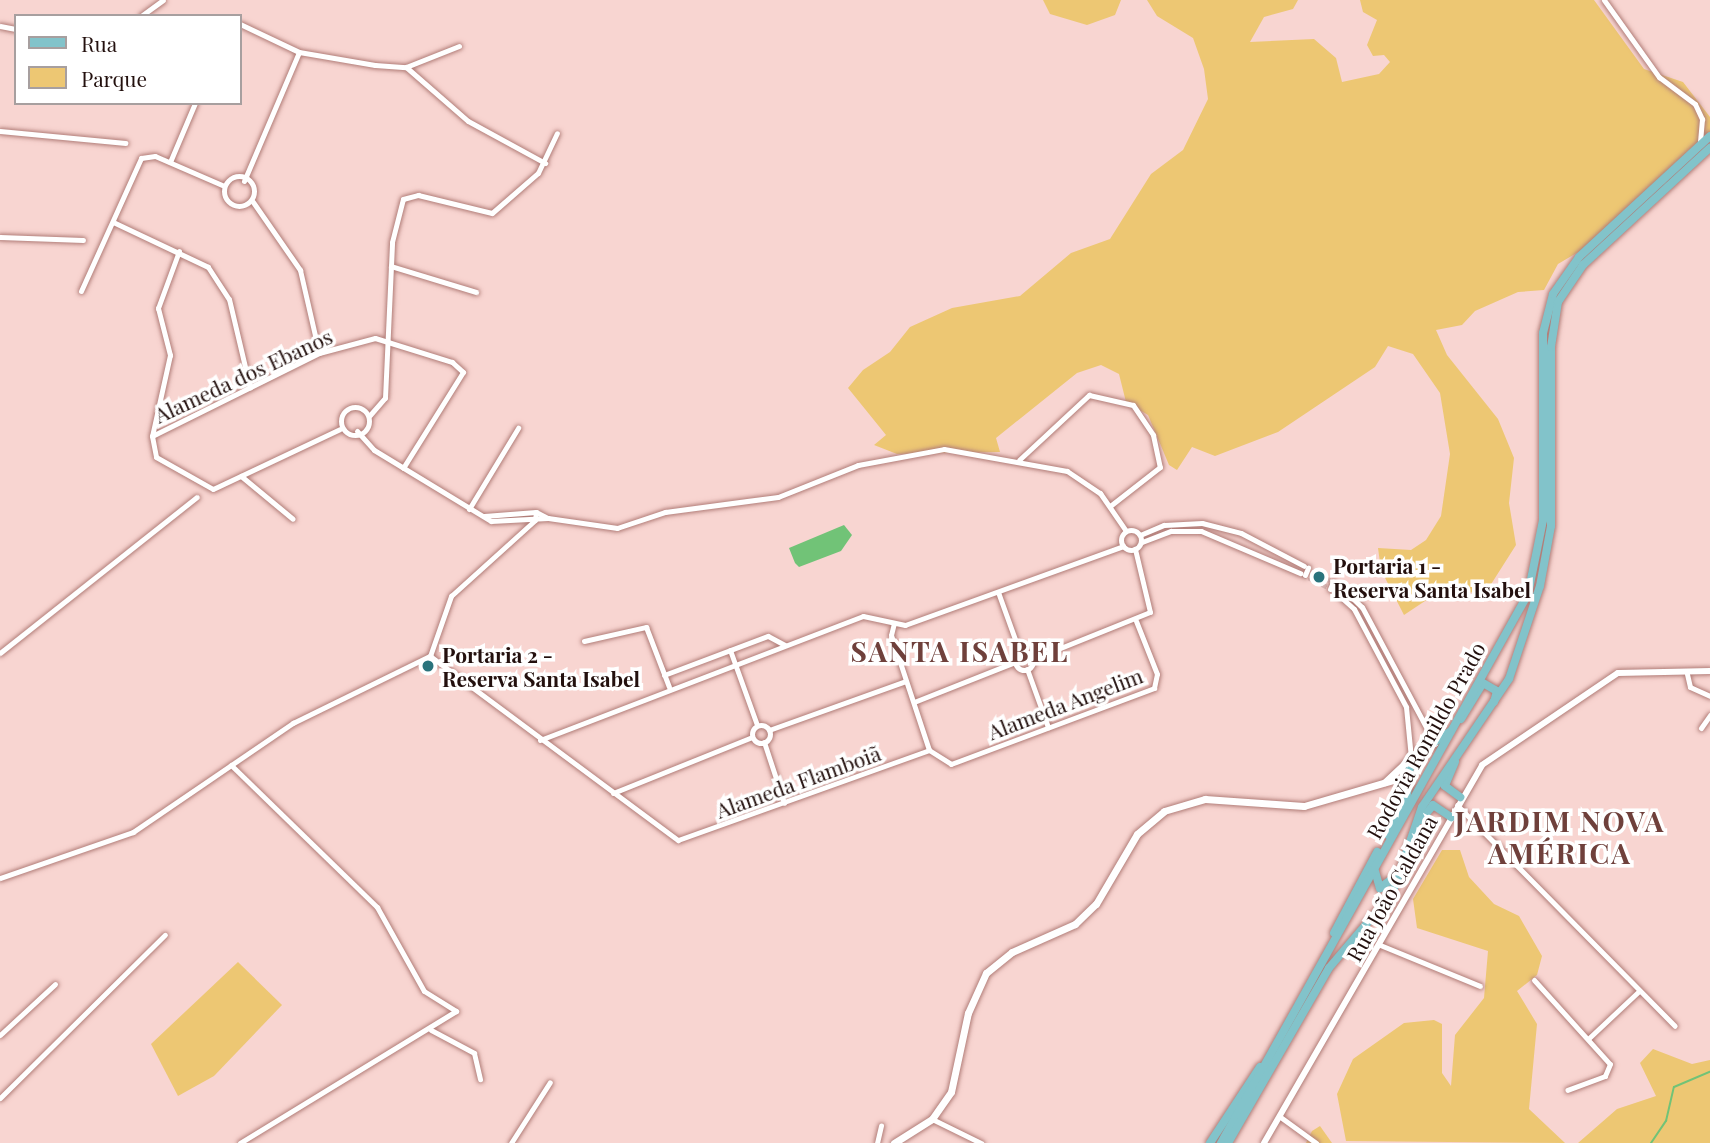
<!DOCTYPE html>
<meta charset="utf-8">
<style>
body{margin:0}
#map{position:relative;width:1710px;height:1143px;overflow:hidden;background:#f8d5d1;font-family:"Playfair Display",serif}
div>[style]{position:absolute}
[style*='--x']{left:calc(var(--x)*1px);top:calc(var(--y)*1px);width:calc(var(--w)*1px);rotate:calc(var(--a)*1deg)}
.green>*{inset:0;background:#edc773}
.water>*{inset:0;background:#71c377}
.stream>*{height:2px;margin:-1px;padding:0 1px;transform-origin:1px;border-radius:1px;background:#71c377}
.minor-tunnel>*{height:5px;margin-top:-2.5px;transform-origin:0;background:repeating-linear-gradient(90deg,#d8b7b4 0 5px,transparent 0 7.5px)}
.roads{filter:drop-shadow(0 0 2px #b17d78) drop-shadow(0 0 2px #b17d78)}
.minor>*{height:5px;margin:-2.5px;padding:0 2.5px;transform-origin:2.5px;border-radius:2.5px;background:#fff}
.minor>.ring{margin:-2.5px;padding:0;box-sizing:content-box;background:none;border:5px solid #fff;border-radius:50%}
.tertiary>*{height:6px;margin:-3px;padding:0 3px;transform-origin:3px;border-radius:3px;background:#fff}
.secondary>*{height:7px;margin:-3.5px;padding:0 3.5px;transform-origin:3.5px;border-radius:3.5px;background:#fff}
.primary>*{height:8px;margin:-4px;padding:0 4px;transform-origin:4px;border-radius:4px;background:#82c3ca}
.dots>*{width:19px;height:19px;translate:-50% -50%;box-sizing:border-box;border:4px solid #fff;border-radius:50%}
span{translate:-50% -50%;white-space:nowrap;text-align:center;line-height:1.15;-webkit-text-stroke:7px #fff;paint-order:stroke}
.street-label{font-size:21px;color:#23100e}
.poi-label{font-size:21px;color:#23100e;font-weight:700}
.left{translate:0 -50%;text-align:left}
.district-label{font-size:28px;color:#6f403b;font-weight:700;letter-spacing:2px}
.legend{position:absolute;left:14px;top:14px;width:228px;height:91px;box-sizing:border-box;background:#fff;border:2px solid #a79f9f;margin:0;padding:9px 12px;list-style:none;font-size:21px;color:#23100e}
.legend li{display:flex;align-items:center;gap:14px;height:35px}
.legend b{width:35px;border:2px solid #a79f9f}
</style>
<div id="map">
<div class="green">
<div style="clip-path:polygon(1043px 0,1121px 0,1115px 15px,1087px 25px,1050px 14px)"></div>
<div style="clip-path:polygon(1147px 0,1298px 0,1293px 9px,1264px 17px,1250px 42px,1314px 39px,1336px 58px,1342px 82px,1379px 74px,1390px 62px,1384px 55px,1373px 56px,1367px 45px,1377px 20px,1363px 12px,1360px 0,1594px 0,1644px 69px,1683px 82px,1710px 117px,1710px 134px,1590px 245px,1558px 264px,1544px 290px,1518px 292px,1475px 311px,1462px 325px,1436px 330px,1447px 355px,1498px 419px,1514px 458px,1509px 503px,1516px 545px,1488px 589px,1454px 596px,1440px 591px,1404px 615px,1381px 570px,1378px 548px,1411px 550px,1426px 540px,1441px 516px,1450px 454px,1440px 393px,1413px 354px,1388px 346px,1375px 367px,1278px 432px,1215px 456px,1192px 447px,1177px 470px,1169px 465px,1148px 415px,1126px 402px,1119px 374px,1101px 365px,1077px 373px,996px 438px,1000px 452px,897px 454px,874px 445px,886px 435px,848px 388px,863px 370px,890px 352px,910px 327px,952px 308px,1020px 296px,1071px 253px,1110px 239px,1151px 174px,1183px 150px,1208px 99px,1204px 69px,1193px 38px,1157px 16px)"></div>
<div style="clip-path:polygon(1442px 850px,1460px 850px,1469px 877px,1494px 904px,1519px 916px,1542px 956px,1537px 975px,1517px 991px,1537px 1024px,1529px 1109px,1565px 1143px,1346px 1141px,1337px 1094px,1353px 1059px,1404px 1023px,1434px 1020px,1442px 1024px,1442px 1073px,1451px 1086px,1455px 1035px,1484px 998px,1488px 951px,1417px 928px,1413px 899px)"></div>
<div style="clip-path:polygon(238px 962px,282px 1005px,214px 1076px,178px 1096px,151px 1044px)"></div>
<div style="clip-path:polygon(1653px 1049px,1692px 1064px,1710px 1060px,1710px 1143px,1578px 1143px,1617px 1109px,1656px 1096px,1640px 1063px)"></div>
<div style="clip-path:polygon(1320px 1126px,1332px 1143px,1306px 1143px,1312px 1131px)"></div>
</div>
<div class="water">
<div style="clip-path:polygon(844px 525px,852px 535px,841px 551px,799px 567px,795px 563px,789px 548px)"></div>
</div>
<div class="stream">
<div style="--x:1651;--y:1143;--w:27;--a:-56"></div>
<div style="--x:1666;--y:1121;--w:35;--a:-77"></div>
<div style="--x:1674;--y:1087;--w:39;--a:-23"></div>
</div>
<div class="minor-tunnel">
<div style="--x:1306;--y:567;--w:39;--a:29"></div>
<div style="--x:1302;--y:574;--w:35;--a:27"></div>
</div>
<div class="roads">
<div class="minor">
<div style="--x:1604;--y:0;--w:95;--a:54.5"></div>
<div style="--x:1659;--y:77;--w:45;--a:36.9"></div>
<div style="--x:1695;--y:104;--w:17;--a:65"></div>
<div style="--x:1702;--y:119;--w:25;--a:95"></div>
<div style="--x:141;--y:16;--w:27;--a:-36"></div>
<div style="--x:240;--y:24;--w:65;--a:25.4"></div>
<div style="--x:299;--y:52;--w:77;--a:9.7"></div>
<div style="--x:375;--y:65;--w:31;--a:4"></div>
<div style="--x:406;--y:67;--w:57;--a:-21.6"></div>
<div style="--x:0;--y:26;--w:16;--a:11"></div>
<div style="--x:406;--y:67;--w:82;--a:41.1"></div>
<div style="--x:468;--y:121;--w:88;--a:28.6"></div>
<div style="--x:0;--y:131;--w:126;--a:5.5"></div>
<div style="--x:170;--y:162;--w:64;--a:-67"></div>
<div class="ring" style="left:224px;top:176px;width:25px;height:25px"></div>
<div style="--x:244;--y:181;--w:140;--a:-66.9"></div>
<div style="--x:253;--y:202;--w:83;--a:55.3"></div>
<div style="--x:300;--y:270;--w:85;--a:77.1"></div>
<div style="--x:113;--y:222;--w:105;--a:25.3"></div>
<div style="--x:208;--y:267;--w:38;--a:57"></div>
<div style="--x:229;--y:299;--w:91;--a:76.7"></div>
<div style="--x:0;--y:237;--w:83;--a:2.1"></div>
<div style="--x:179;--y:251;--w:61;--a:110.2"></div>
<div style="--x:158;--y:308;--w:49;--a:75.7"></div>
<div style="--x:170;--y:355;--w:83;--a:102.5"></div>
<div style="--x:152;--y:436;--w:21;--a:79"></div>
<div style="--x:156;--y:457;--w:65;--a:29.3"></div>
<div style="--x:213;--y:489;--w:140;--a:-25.3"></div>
<div style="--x:391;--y:266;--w:89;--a:17"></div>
<div style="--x:81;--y:291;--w:146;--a:-65.7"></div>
<div style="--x:141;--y:158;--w:14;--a:-8"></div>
<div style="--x:155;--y:156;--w:73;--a:23.4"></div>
<div class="ring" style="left:341px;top:407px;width:23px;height:23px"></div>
<div style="--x:370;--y:415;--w:23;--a:-49"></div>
<div style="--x:385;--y:398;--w:156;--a:-87.4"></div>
<div style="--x:392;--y:242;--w:44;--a:-75.7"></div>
<div style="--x:403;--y:199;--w:16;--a:-15"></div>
<div style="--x:418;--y:195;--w:76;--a:13.7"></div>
<div style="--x:492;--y:213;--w:61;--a:-41"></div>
<div style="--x:538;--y:173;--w:44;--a:-64.6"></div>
<div style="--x:357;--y:431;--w:25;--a:48"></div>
<div style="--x:374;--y:450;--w:137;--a:31.3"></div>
<div style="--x:491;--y:521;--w:57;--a:-3"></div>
<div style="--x:548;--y:518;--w:70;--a:8.2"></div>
<div style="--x:617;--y:528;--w:51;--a:-18.4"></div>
<div style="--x:665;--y:512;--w:114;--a:-7.6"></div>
<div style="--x:778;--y:497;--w:86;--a:-21.8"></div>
<div style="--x:858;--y:465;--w:87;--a:-10.5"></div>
<div style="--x:944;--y:449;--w:125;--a:10.1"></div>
<div style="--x:1067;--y:471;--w:40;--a:34"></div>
<div style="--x:1100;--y:493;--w:46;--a:55.6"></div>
<div style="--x:152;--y:436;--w:186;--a:-26.4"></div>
<div style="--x:319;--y:353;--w:58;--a:-15"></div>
<div style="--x:375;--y:338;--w:81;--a:17.3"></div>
<div style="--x:452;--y:362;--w:15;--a:42"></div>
<div style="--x:463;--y:372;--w:113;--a:122"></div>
<div style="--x:1019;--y:460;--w:96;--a:-42.9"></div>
<div style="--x:1089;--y:395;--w:45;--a:12.8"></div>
<div style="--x:1133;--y:405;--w:36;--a:56"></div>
<div style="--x:1153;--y:435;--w:33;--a:78"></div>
<div style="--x:1160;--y:467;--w:63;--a:142"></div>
<div style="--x:241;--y:476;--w:67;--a:39.6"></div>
<div style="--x:469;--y:509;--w:95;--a:-58.8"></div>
<div style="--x:484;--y:516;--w:52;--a:-4.4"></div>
<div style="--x:536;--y:512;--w:13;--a:27"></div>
<div class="ring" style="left:1121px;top:530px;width:15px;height:15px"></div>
<div style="--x:1140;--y:535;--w:26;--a:-23"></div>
<div style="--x:1164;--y:525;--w:38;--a:-3"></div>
<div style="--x:1202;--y:523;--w:40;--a:14.4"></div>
<div style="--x:1241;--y:533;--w:71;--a:27.6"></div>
<div style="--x:1142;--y:542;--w:31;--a:-21"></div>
<div style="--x:1171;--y:531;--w:30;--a:0"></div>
<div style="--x:1201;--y:531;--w:108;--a:23"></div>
<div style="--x:1305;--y:575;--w:8;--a:-67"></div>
<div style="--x:1340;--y:586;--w:30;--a:44"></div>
<div style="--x:1362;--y:607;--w:155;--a:61.9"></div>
<div style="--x:1330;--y:589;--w:8;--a:-67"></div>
<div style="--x:1333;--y:590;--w:28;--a:42"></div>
<div style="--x:1354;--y:609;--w:111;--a:62"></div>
<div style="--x:1406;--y:707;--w:51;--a:84.4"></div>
<div style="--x:998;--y:592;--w:65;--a:70.2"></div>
<div style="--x:894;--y:623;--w:12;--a:104"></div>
<div style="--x:891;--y:635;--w:121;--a:71.7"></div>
<div style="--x:929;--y:750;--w:26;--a:32"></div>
<div style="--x:951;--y:764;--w:217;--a:-20.5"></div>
<div style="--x:1154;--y:688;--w:14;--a:-78"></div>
<div style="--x:1157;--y:674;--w:57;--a:-111.6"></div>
<div style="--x:584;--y:641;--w:64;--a:-12.7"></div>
<div style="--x:646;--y:627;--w:64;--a:69"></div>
<div style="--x:730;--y:650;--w:80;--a:70.2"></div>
<div class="ring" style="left:1015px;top:652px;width:13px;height:13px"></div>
<div style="--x:0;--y:653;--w:251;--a:-38.4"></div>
<div style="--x:430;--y:656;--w:309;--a:36.6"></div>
<div style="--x:678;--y:840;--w:267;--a:-19.7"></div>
<div style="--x:430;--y:656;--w:64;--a:-70.7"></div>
<div style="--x:451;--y:596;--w:113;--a:-42.1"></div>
<div style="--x:535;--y:520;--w:8;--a:-83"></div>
<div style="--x:1033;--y:659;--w:126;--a:-21.9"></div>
<div style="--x:1150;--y:612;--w:65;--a:-103.4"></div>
<div style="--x:1027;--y:669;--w:62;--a:70.1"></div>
<div style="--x:1687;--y:674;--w:13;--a:77"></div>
<div style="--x:1690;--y:687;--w:22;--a:24"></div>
<div style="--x:664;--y:675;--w:111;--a:-20.6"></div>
<div style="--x:768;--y:636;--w:19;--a:28"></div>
<div style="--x:914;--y:702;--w:109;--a:-21.6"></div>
<div class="ring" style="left:752px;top:725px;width:13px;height:13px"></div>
<div style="--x:1701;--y:728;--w:16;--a:-55"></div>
<div style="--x:769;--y:730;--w:145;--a:-19.7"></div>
<div style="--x:540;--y:740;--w:346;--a:-21"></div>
<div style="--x:863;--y:616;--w:43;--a:12.1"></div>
<div style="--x:905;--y:625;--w:232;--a:-19.9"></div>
<div style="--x:764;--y:742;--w:64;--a:71.8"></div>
<div style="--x:231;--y:765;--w:204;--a:44.2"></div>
<div style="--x:377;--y:907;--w:96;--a:60.8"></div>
<div style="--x:424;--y:991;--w:38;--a:32"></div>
<div style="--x:456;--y:1011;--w:253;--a:148.6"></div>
<div style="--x:613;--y:793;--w:150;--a:-21.9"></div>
<div style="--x:1457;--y:805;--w:310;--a:45.4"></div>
<div style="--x:0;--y:878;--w:141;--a:-19.1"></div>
<div style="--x:133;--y:832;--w:194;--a:-34.3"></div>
<div style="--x:293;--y:723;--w:153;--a:-26.1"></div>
<div style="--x:1380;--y:945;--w:108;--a:22.3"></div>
<div style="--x:1534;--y:980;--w:113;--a:47.9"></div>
<div style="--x:1610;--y:1064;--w:13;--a:113"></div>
<div style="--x:1605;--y:1076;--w:40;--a:159.8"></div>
<div style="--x:431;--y:1030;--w:49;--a:28.1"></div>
<div style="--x:474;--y:1053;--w:27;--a:77"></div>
<div style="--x:0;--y:1035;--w:75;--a:-42.8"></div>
<div style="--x:1589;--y:1038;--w:69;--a:-43.2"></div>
<div style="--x:0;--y:1098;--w:232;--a:-44.7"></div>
<div style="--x:1279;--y:1116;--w:46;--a:36.1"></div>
<div style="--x:932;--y:1119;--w:55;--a:26.1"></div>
<div style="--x:511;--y:1143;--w:72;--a:-57.4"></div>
<div style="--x:877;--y:1143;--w:18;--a:-77"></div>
</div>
<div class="tertiary">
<div style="--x:1264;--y:1143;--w:436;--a:-60"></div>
<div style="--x:1482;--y:765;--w:164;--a:-34.1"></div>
<div style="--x:1618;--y:673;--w:92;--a:-1.2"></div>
</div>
<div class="secondary">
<div style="--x:1385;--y:782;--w:35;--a:-43"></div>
<div style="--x:894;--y:1143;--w:45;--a:-32.3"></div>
<div style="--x:932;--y:1119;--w:33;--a:-55"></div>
<div style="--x:951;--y:1092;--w:81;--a:-77.9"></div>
<div style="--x:968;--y:1013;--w:44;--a:-65.8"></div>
<div style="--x:986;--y:973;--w:33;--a:-39"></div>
<div style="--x:1012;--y:952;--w:69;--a:-24"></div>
<div style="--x:1075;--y:924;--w:29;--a:-44"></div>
<div style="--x:1096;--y:904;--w:81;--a:-59.6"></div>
<div style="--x:1137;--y:834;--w:35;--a:-40"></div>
<div style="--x:1164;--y:811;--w:43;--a:-16.3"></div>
<div style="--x:1205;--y:799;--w:99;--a:4"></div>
<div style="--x:1304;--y:806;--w:97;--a:-16.2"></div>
<div style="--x:1397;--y:779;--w:13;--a:23"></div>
</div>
<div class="primary">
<div style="--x:1461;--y:719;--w:42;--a:-58.6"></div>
<div style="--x:1483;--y:683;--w:16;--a:30"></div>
<div style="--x:1497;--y:691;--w:11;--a:105"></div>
<div style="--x:1455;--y:762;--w:26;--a:113"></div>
<div style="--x:1445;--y:786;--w:19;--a:36"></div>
<div style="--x:1421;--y:820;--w:19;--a:-51"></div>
<div style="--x:1433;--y:805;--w:22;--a:34"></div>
<div style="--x:1388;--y:835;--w:37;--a:-61"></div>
<div style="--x:1406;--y:803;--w:45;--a:-83.7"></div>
<div style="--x:1411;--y:758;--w:48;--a:-34"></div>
<div style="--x:1375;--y:871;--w:18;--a:74"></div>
<div style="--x:1380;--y:888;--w:20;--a:-37"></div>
<div style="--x:1334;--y:933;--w:92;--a:-62"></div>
<div style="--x:1210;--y:1143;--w:91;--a:-56.7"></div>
<div style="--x:1221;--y:1143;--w:629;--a:-60.79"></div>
<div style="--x:1528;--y:594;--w:76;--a:-78.5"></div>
<div style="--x:1543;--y:520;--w:187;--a:-90"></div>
<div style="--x:1543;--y:333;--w:40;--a:-75.6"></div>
<div style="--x:1553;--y:294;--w:45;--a:-54.9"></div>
<div style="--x:1579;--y:257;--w:178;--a:-42.7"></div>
<div style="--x:1228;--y:1143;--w:202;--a:-60"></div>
<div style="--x:1329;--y:968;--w:97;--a:-49.6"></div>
<div style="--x:1392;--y:894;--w:92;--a:-71"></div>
<div style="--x:1422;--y:807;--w:155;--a:-55.8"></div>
<div style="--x:1509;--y:679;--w:98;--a:-71.6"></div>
<div style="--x:1540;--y:586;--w:61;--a:-79.6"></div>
<div style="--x:1551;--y:526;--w:179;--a:-90"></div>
<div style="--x:1551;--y:347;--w:46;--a:-81.2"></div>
<div style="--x:1558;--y:302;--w:45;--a:-56"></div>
<div style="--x:1583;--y:265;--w:173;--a:-42.7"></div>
</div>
</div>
<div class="dots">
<div style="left:1319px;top:577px;background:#2a737c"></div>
<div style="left:428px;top:666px;background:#2a737c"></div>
</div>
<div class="street-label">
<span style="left:243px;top:375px;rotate:-25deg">Alameda dos Ebanos</span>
<span style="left:1065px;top:703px;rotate:-21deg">Alameda Angelim</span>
<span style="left:1425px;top:740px;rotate:-61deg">Rodovia Romildo Prado</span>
<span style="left:798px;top:781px;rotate:-20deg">Alameda Flamboiã</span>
<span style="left:1391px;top:888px;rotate:-61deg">Rua João Caldana</span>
</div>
<div class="poi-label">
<span class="left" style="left:1333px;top:577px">Portaria 1 -<br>Reserva Santa Isabel</span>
<span class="left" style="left:442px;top:666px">Portaria 2 -<br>Reserva Santa Isabel</span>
</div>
<div class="district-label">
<span style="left:960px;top:651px">SANTA ISABEL</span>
<span style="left:1560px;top:837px">JARDIM NOVA<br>AMÉRICA</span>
</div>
<ul class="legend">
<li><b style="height:9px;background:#82c3ca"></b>Rua</li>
<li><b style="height:19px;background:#edc773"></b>Parque</li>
</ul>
</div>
